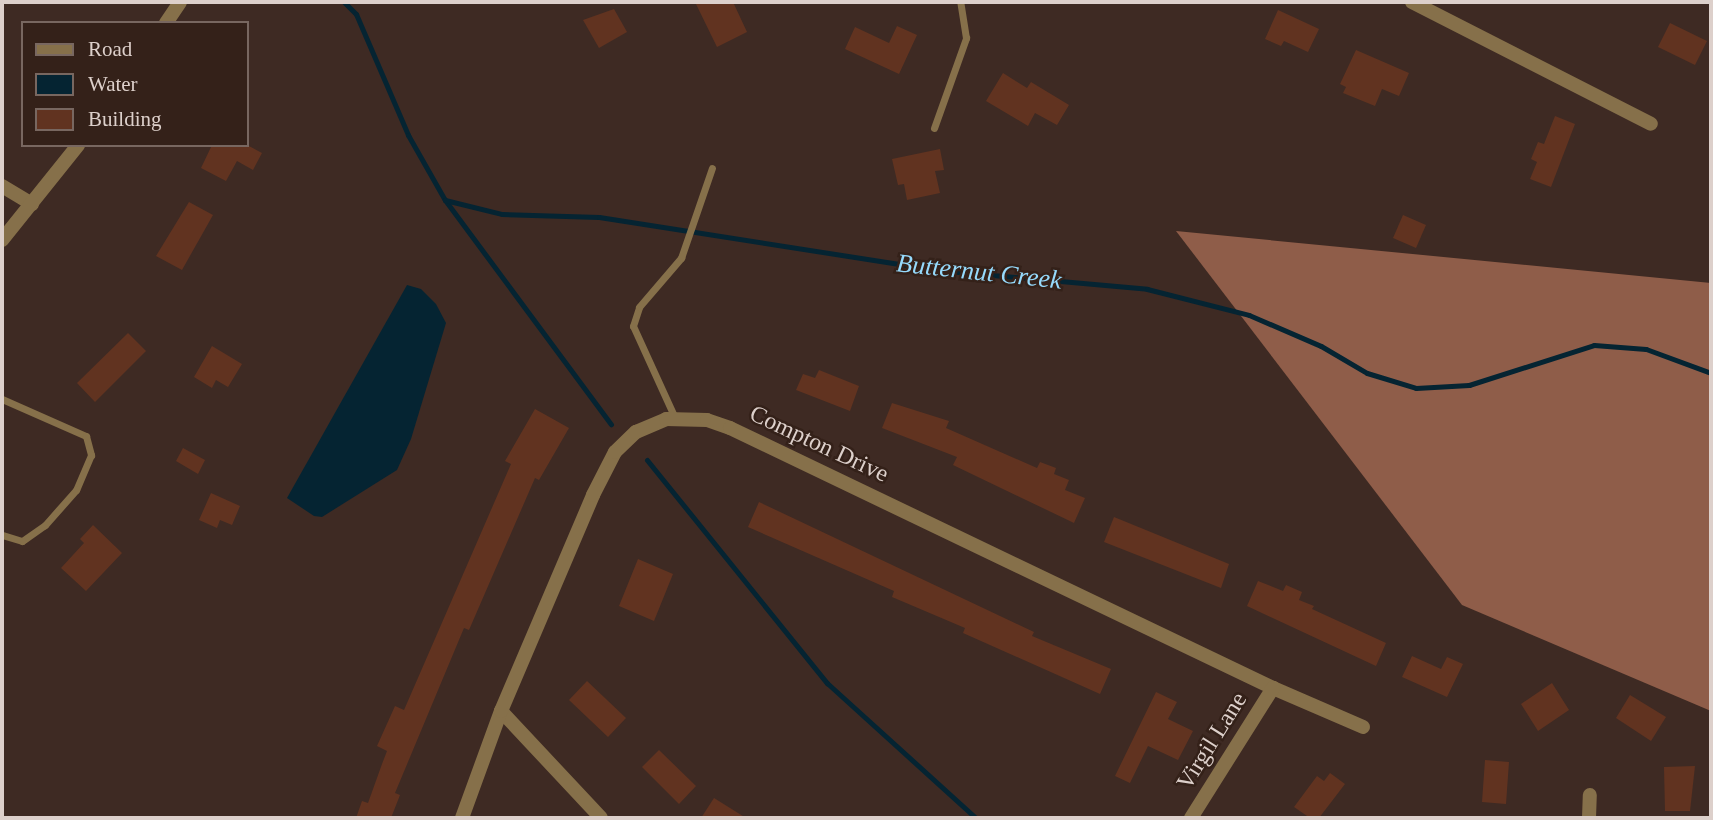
<!DOCTYPE html>
<style>
body{margin:0}
#map{position:relative;width:1713px;height:820px;overflow:hidden;background:#3e2a23;font-family:"Times New Roman",serif}
div>[style]{position:absolute}
[style*='--x']{left:calc(var(--x)*1px);top:calc(var(--y)*1px);width:calc(var(--w)*1px);rotate:calc(var(--a)*1deg)}
.forest>*{inset:0;background:#8f5d49}
.water>*{inset:0;background:#052432}
.stream>*{height:5px;margin:-2.5px;padding:0 2.5px;transform-origin:2.5px;border-radius:2.5px;background:#052432}
.building>*{inset:0;background:#613320}
.service>*{height:7px;margin:-3.5px;padding:0 3.5px;transform-origin:3.5px;border-radius:3.5px;background:#86704a}
.minor>*{height:14px;margin:-7px;padding:0 7px;transform-origin:7px;border-radius:7px;background:#86704a}
.tertiary>*{height:14px;margin:-7px;padding:0 7px;transform-origin:7px;border-radius:7px;background:#86704a}
span{translate:-50% -50%;white-space:nowrap;text-align:center;line-height:1.15;-webkit-text-stroke:5px #342119;paint-order:stroke}
.street-label{font-size:24px;color:#ddd0cb}
.water-label{font-size:26px;color:#96dafc;font-style:italic}
.frame{position:absolute;inset:0;border:4px solid #ddd0cb;pointer-events:none}
.legend{position:absolute;left:21px;top:21px;width:228px;height:126px;box-sizing:border-box;background:#342119;border:2px solid #786760;margin:0;padding:9px 12px;list-style:none;font-size:21px;color:#ddd0cb}
.legend li{display:flex;align-items:center;gap:14px;height:35px}
.legend b{width:35px;border:2px solid #786760}
</style>
<div id="map">
<div class="forest">
<div style="clip-path:polygon(1176px 231px,1711px 283px,1711px 711px,1462px 605px)"></div>
</div>
<div class="water">
<div style="clip-path:polygon(407px 285px,421px 289px,436px 304px,446px 323px,411px 439px,397px 470px,322px 517px,314px 516px,287px 498px)"></div>
</div>
<div class="stream">
<div style="--x:344;--y:2;--w:17;--a:45"></div>
<div style="--x:356;--y:14;--w:132;--a:66.7"></div>
<div style="--x:408;--y:135;--w:75;--a:60.4"></div>
<div style="--x:445;--y:200;--w:279;--a:53.5"></div>
<div style="--x:445;--y:200;--w:59;--a:13.8"></div>
<div style="--x:502;--y:214;--w:97;--a:1.8"></div>
<div style="--x:599;--y:217;--w:341;--a:8.9"></div>
<div style="--x:936;--y:270;--w:212;--a:5.1"></div>
<div style="--x:1147;--y:289;--w:105;--a:14.3"></div>
<div style="--x:1249;--y:315;--w:78;--a:23.3"></div>
<div style="--x:1321;--y:346;--w:53;--a:30.4"></div>
<div style="--x:1367;--y:373;--w:51;--a:17"></div>
<div style="--x:1416;--y:388;--w:53;--a:-3.2"></div>
<div style="--x:1469;--y:385;--w:131;--a:-17.7"></div>
<div style="--x:1594;--y:345;--w:52;--a:4.4"></div>
<div style="--x:1646;--y:349;--w:69;--a:20.3"></div>
<div style="--x:647;--y:460;--w:287;--a:51.1"></div>
<div style="--x:827;--y:683;--w:201;--a:42.2"></div>
</div>
<div class="building">
<div style="clip-path:polygon(695px 2px,733px 2px,747px 32px,717px 47px)"></div>
<div style="clip-path:polygon(614px 9px,627px 32px,599px 48px,583px 20px)"></div>
<div style="clip-path:polygon(1278px 10px,1319px 29px,1308px 52px,1284px 41px,1281px 46px,1265px 39px)"></div>
<div style="clip-path:polygon(1670px 23px,1707px 41px,1695px 65px,1658px 47px)"></div>
<div style="clip-path:polygon(897px 26px,917px 35px,899px 74px,845px 49px,855px 27px,889px 43px)"></div>
<div style="clip-path:polygon(1356px 50px,1409px 73px,1399px 96px,1382px 89px,1375px 106px,1343px 93px,1346px 87px,1340px 84px)"></div>
<div style="clip-path:polygon(1003px 73px,1027px 88px,1031px 82px,1069px 105px,1057px 125px,1035px 113px,1028px 126px,986px 101px)"></div>
<div style="clip-path:polygon(1555px 116px,1575px 124px,1551px 187px,1530px 179px,1537px 162px,1531px 159px,1538px 142px,1544px 144px)"></div>
<div style="clip-path:polygon(212px 145px,247px 145px,262px 153px,253px 170px,237px 161px,226px 181px,201px 168px)"></div>
<div style="clip-path:polygon(940px 149px,944px 170px,935px 171px,940px 193px,907px 200px,904px 184px,898px 185px,892px 159px)"></div>
<div style="clip-path:polygon(189px 202px,213px 215px,182px 270px,156px 256px)"></div>
<div style="clip-path:polygon(1403px 215px,1426px 225px,1416px 248px,1393px 238px)"></div>
<div style="clip-path:polygon(128px 333px,146px 351px,95px 402px,77px 383px)"></div>
<div style="clip-path:polygon(212px 346px,242px 364px,228px 387px,216px 380px,212px 388px,194px 377px)"></div>
<div style="clip-path:polygon(819px 370px,859px 386px,850px 411px,796px 390px,803px 374px,815px 378px)"></div>
<div style="clip-path:polygon(892px 403px,949px 421px,946px 428px,1037px 468px,1040px 462px,1056px 468px,1054px 474px,1069px 480px,1065px 490px,1085px 498px,1074px 523px,953px 465px,957px 457px,882px 428px)"></div>
<div style="clip-path:polygon(535px 409px,569px 428px,539px 480px,535px 478px,469px 630px,464px 628px,395px 793px,400px 795px,391px 818px,356px 818px,362px 801px,368px 803px,382px 764px,387px 751px,377px 746px,395px 706px,404px 710px,511px 464px,505px 461px)"></div>
<div style="clip-path:polygon(183px 448px,205px 460px,198px 474px,176px 461px)"></div>
<div style="clip-path:polygon(211px 493px,240px 506px,232px 525px,220px 520px,217px 528px,199px 520px)"></div>
<div style="clip-path:polygon(759px 502px,1034px 632px,1032px 636px,1111px 669px,1100px 694px,963px 633px,965px 628px,892px 597px,894px 591px,748px 527px)"></div>
<div style="clip-path:polygon(1114px 517px,1229px 564px,1221px 588px,1104px 542px)"></div>
<div style="clip-path:polygon(93px 525px,122px 553px,86px 591px,61px 568px,84px 543px,80px 539px)"></div>
<div style="clip-path:polygon(638px 559px,673px 574px,654px 621px,619px 606px)"></div>
<div style="clip-path:polygon(1258px 581px,1283px 591px,1286px 585px,1302px 592px,1299px 600px,1314px 606px,1312px 609px,1386px 643px,1376px 666px,1247px 606px)"></div>
<div style="clip-path:polygon(1412px 656px,1441px 669px,1447px 657px,1463px 664px,1447px 697px,1402px 677px)"></div>
<div style="clip-path:polygon(587px 681px,626px 718px,608px 737px,569px 700px)"></div>
<div style="clip-path:polygon(1552px 683px,1569px 710px,1538px 731px,1521px 704px)"></div>
<div style="clip-path:polygon(1156px 692px,1177px 702px,1168px 719px,1193px 731px,1178px 760px,1148px 746px,1130px 783px,1115px 776px)"></div>
<div style="clip-path:polygon(1630px 695px,1666px 717px,1651px 741px,1616px 718px)"></div>
<div style="clip-path:polygon(659px 750px,696px 786px,679px 804px,642px 767px)"></div>
<div style="clip-path:polygon(1485px 760px,1509px 762px,1506px 804px,1482px 802px)"></div>
<div style="clip-path:polygon(1695px 766px,1690px 811px,1665px 811px,1664px 767px)"></div>
<div style="clip-path:polygon(1330px 773px,1345px 784px,1319px 818px,1310px 818px,1294px 807px,1317px 776px,1324px 781px)"></div>
<div style="clip-path:polygon(714px 798px,746px 818px,701px 818px)"></div>
</div>
<div class="service">
<div style="--x:934;--y:128;--w:96;--a:-70.4"></div>
<div style="--x:966;--y:38;--w:36;--a:-99"></div>
<div style="--x:2;--y:399;--w:92;--a:23.8"></div>
<div style="--x:86;--y:436;--w:20;--a:75"></div>
<div style="--x:91;--y:455;--w:38;--a:113"></div>
<div style="--x:76;--y:490;--w:47;--a:131.5"></div>
<div style="--x:45;--y:525;--w:28;--a:145"></div>
<div style="--x:22;--y:541;--w:21;--a:-163"></div>
<div style="--x:675;--y:418;--w:101;--a:-114.5"></div>
<div style="--x:633;--y:326;--w:20;--a:-72"></div>
<div style="--x:639;--y:307;--w:65;--a:-49.4"></div>
<div style="--x:681;--y:258;--w:95;--a:-71"></div>
</div>
<div class="minor">
<div style="--x:1412;--y:2;--w:268;--a:27"></div>
<div style="--x:2;--y:186;--w:35;--a:31"></div>
<div style="--x:501;--y:711;--w:146;--a:46.9"></div>
<div style="--x:462;--y:818;--w:114;--a:-70"></div>
<div style="--x:501;--y:711;--w:235;--a:-66.9"></div>
<div style="--x:593;--y:495;--w:48;--a:-62.9"></div>
<div style="--x:615;--y:452;--w:29;--a:-44"></div>
<div style="--x:636;--y:432;--w:33;--a:-23"></div>
<div style="--x:666;--y:419;--w:41;--a:1.4"></div>
<div style="--x:707;--y:420;--w:24;--a:19"></div>
<div style="--x:730;--y:428;--w:602;--a:25.59"></div>
<div style="--x:1273;--y:688;--w:98;--a:23.4"></div>
<div style="--x:1191;--y:818;--w:154;--a:-57.8"></div>
<div style="--x:1589;--y:818;--w:23;--a:-88"></div>
</div>
<div class="tertiary">
<div style="--x:166;--y:23;--w:25;--a:-56"></div>
<div style="--x:2;--y:240;--w:122;--a:-51.3"></div>
</div>
<div class="street-label">
<span style="left:819px;top:444px;rotate:25deg">Compton Drive</span>
<span style="left:1212px;top:741px;rotate:-58deg">Virgil Lane</span>
</div>
<div class="water-label">
<span style="left:979px;top:272px;rotate:6deg">Butternut Creek</span>
</div>
<div class="frame"></div>
<ul class="legend">
<li><b style="height:9px;background:#86704a"></b>Road</li>
<li><b style="height:19px;background:#052432"></b>Water</li>
<li><b style="height:19px;background:#613320"></b>Building</li>
</ul>
</div>
